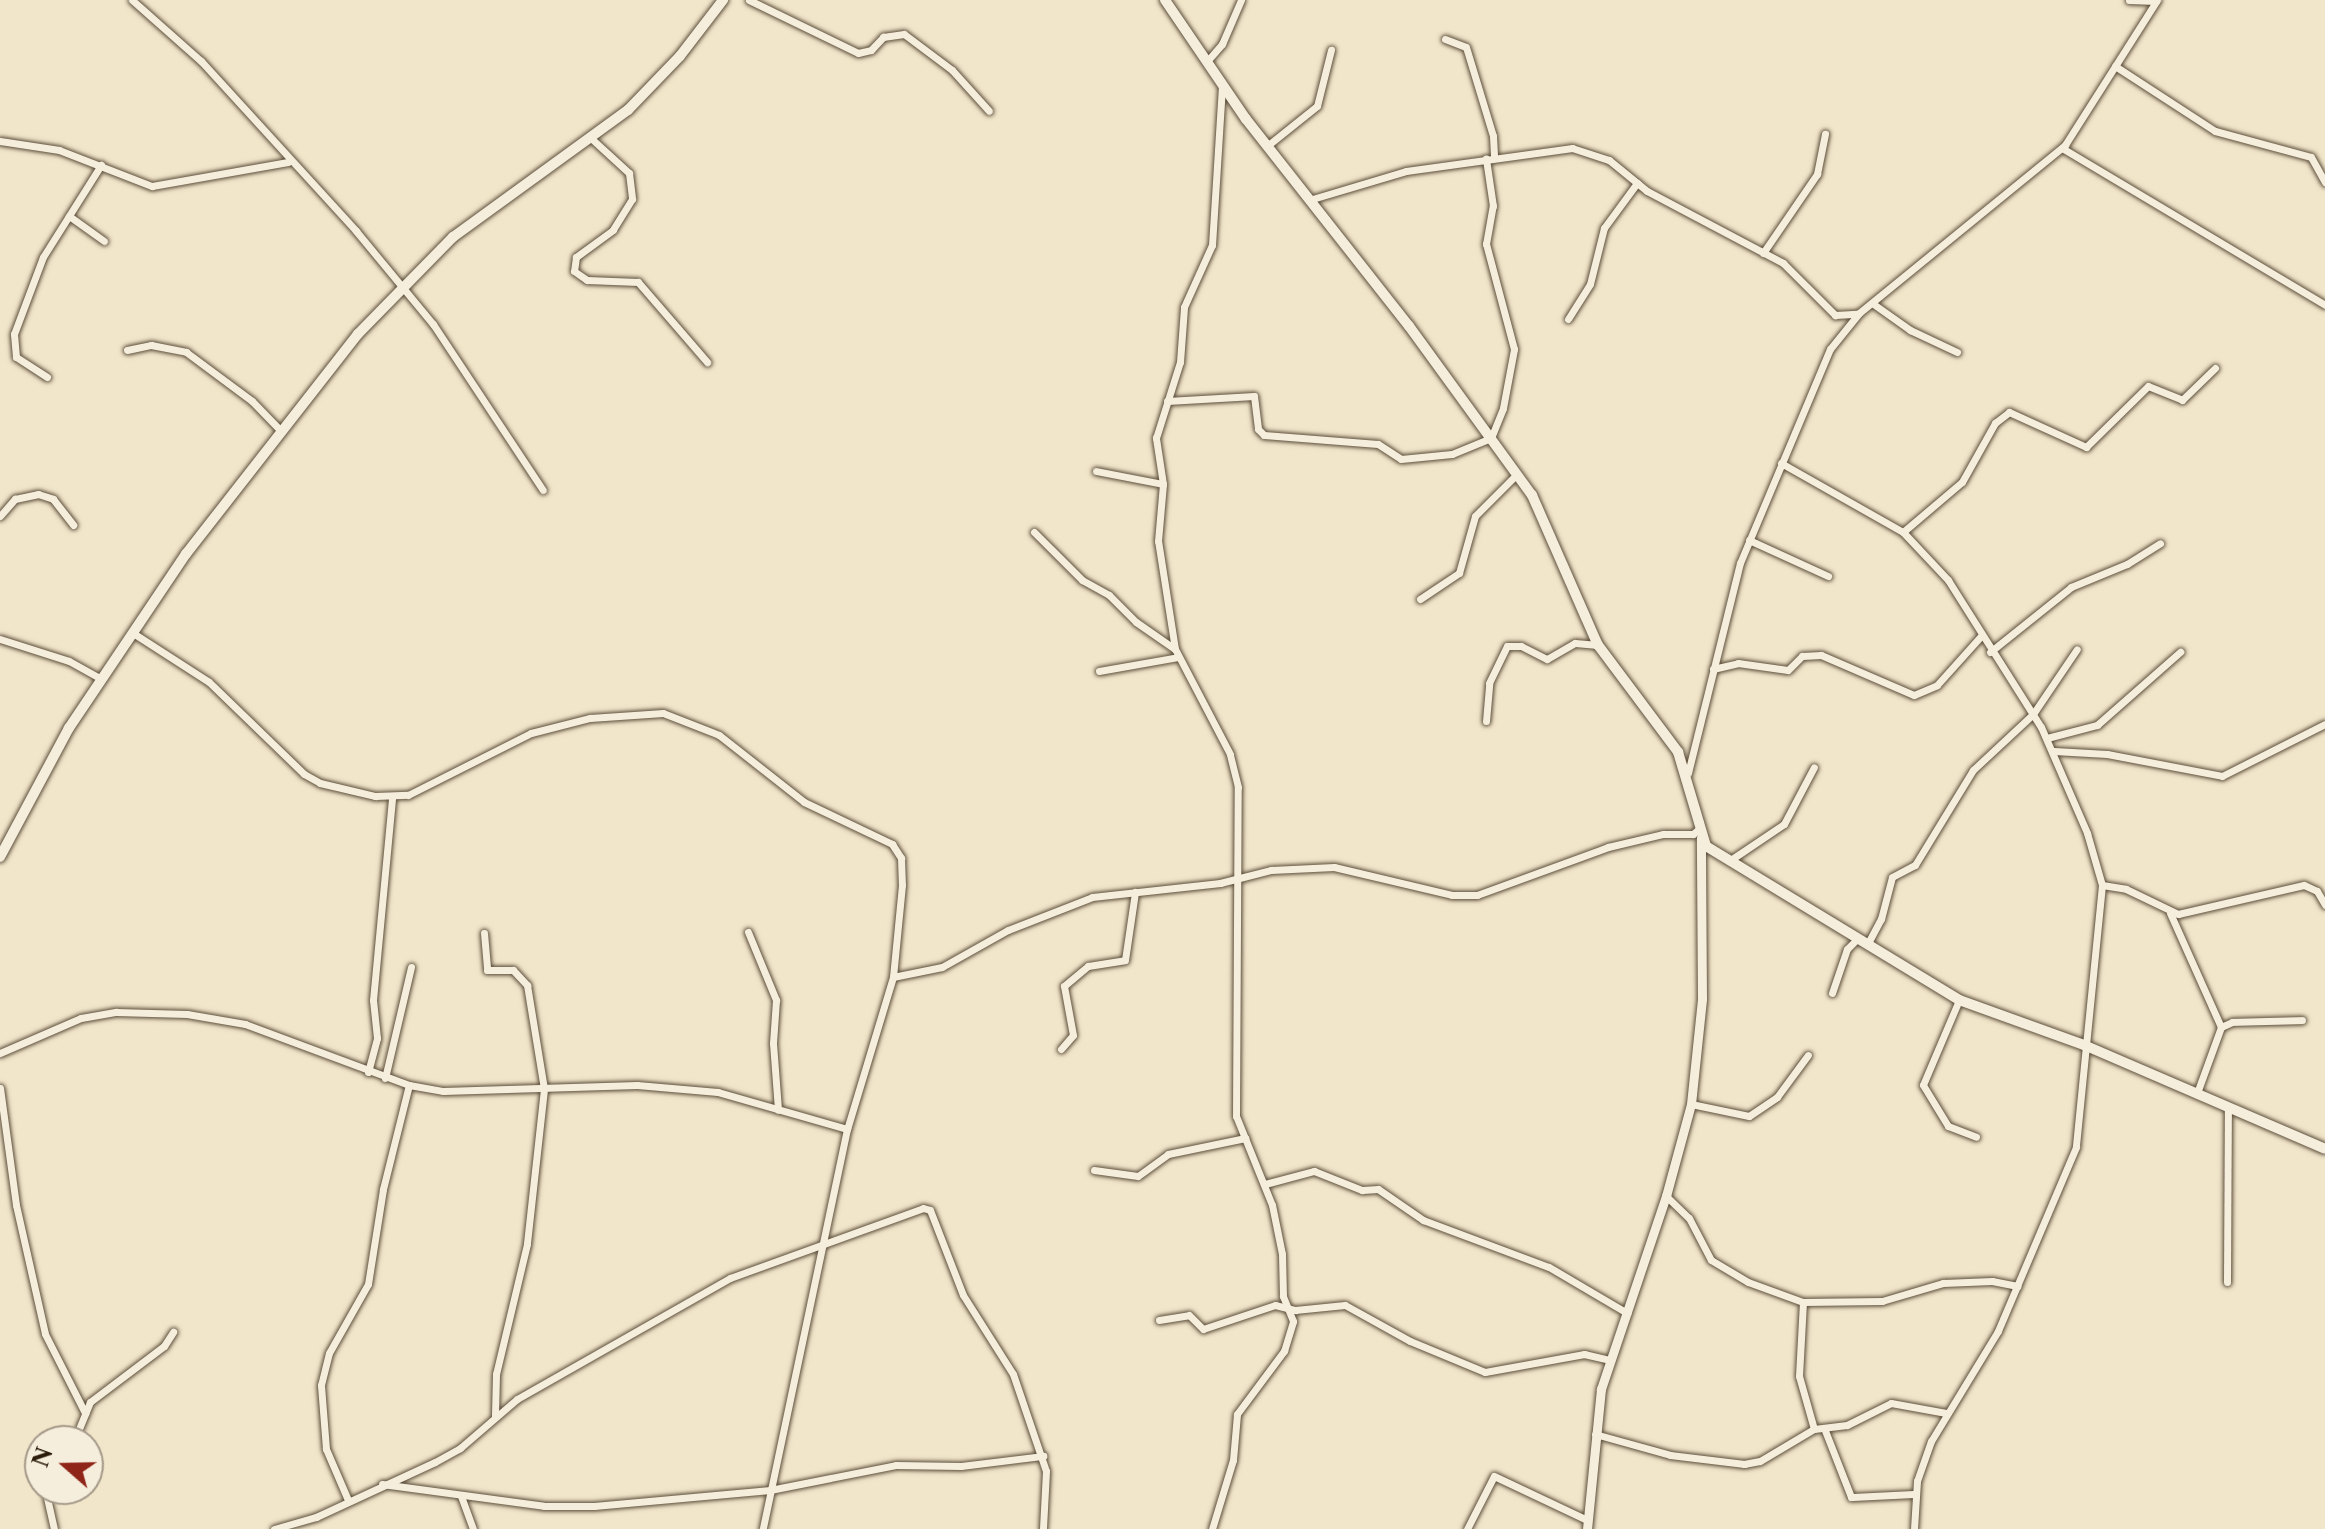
<!DOCTYPE html>
<style>
body{margin:0}
#map{position:relative;width:2325px;height:1529px;overflow:hidden;background:#f1e5ca;font-family:"Libre Caslon Text",serif}
div>[style]{position:absolute}
[style*='--x']{left:calc(var(--x)*1px);top:calc(var(--y)*1px);width:calc(var(--w)*1px);rotate:calc(var(--a)*1deg)}
.roads{filter:drop-shadow(0 0 2px #5c4e3a) drop-shadow(0 0 2px #5c4e3a)}
.minor>*{height:7px;margin:-3.5px;padding:0 3.5px;transform-origin:3.5px;border-radius:3.5px;background:#f6eedd}
.tertiary>*{height:9px;margin:-4.5px;padding:0 4.5px;transform-origin:4.5px;border-radius:4.5px;background:#f6eedd}
.secondary>*{height:10px;margin:-5px;padding:0 5px;transform-origin:5px;border-radius:5px;background:#f6eedd}
span{translate:-50% -50%;white-space:nowrap;text-align:center;line-height:1.15;-webkit-text-stroke:6px #f6eedd;paint-order:stroke}
.north{position:absolute;left:24px;top:1425px;width:80px;height:80px;box-sizing:border-box;background:#f6eedd;border:2px solid #a59a89;border-radius:50%;rotate:290deg;font-size:22px;font-weight:700;line-height:32px;text-align:center;color:#2b1c0a}
.north::after{content:'';display:block;margin:auto;width:28px;height:36px;background:#8f2418;clip-path:polygon(50% 0,100% 100%,50% 72%,0 100%)}
</style>
<div id="map">
<div class="roads">
<div class="minor">
<div style="--x:132;--y:0;--w:92;--a:41.5"></div>
<div style="--x:201;--y:61;--w:230;--a:47.6"></div>
<div style="--x:356;--y:231;--w:121;--a:50.4"></div>
<div style="--x:433;--y:324;--w:199;--a:56.5"></div>
<div style="--x:749;--y:0;--w:121;--a:25.9"></div>
<div style="--x:858;--y:53;--w:13;--a:-13"></div>
<div style="--x:871;--y:50;--w:18;--a:-47"></div>
<div style="--x:883;--y:37;--w:21;--a:-8"></div>
<div style="--x:904;--y:34;--w:60;--a:36.9"></div>
<div style="--x:952;--y:70;--w:55;--a:47.9"></div>
<div style="--x:2129;--y:0;--w:27;--a:2"></div>
<div style="--x:1445;--y:39;--w:22;--a:21"></div>
<div style="--x:1466;--y:47;--w:93;--a:73.1"></div>
<div style="--x:1493;--y:136;--w:22;--a:87"></div>
<div style="--x:1209;--y:59;--w:20;--a:-49"></div>
<div style="--x:1222;--y:44;--w:48;--a:-66.6"></div>
<div style="--x:2115;--y:66;--w:119;--a:33"></div>
<div style="--x:2215;--y:131;--w:99;--a:15.2"></div>
<div style="--x:2311;--y:157;--w:29;--a:61"></div>
<div style="--x:593;--y:140;--w:49;--a:42.5"></div>
<div style="--x:629;--y:173;--w:26;--a:83"></div>
<div style="--x:632;--y:199;--w:36;--a:122"></div>
<div style="--x:613;--y:230;--w:46;--a:143.9"></div>
<div style="--x:576;--y:257;--w:14;--a:98"></div>
<div style="--x:574;--y:271;--w:16;--a:35"></div>
<div style="--x:587;--y:280;--w:51;--a:2.2"></div>
<div style="--x:638;--y:282;--w:106;--a:49.2"></div>
<div style="--x:0;--y:141;--w:60;--a:8.7"></div>
<div style="--x:59;--y:150;--w:100;--a:21.2"></div>
<div style="--x:152;--y:186;--w:138;--a:-10"></div>
<div style="--x:1267;--y:146;--w:64;--a:-38.7"></div>
<div style="--x:1317;--y:106;--w:58;--a:-76"></div>
<div style="--x:2062;--y:148;--w:306;--a:30.8"></div>
<div style="--x:1309;--y:200;--w:101;--a:-16.6"></div>
<div style="--x:1406;--y:171;--w:168;--a:-7.9"></div>
<div style="--x:1572;--y:148;--w:39;--a:18"></div>
<div style="--x:1609;--y:160;--w:49;--a:39.2"></div>
<div style="--x:1647;--y:191;--w:154;--a:27.9"></div>
<div style="--x:1783;--y:263;--w:74;--a:45"></div>
<div style="--x:1835;--y:315;--w:22;--a:-3"></div>
<div style="--x:69;--y:216;--w:43;--a:35.5"></div>
<div style="--x:1763;--y:253;--w:96;--a:-55.6"></div>
<div style="--x:1817;--y:174;--w:41;--a:-78.7"></div>
<div style="--x:1872;--y:303;--w:47;--a:35.4"></div>
<div style="--x:1910;--y:330;--w:52;--a:25.1"></div>
<div style="--x:1568;--y:319;--w:41;--a:-57.8"></div>
<div style="--x:1590;--y:284;--w:58;--a:-76"></div>
<div style="--x:1604;--y:228;--w:56;--a:-53.7"></div>
<div style="--x:127;--y:350;--w:25;--a:-12"></div>
<div style="--x:151;--y:345;--w:36;--a:11"></div>
<div style="--x:186;--y:352;--w:82;--a:36.6"></div>
<div style="--x:252;--y:401;--w:39;--a:46"></div>
<div style="--x:47;--y:377;--w:37;--a:-147"></div>
<div style="--x:16;--y:357;--w:23;--a:-95"></div>
<div style="--x:14;--y:334;--w:82;--a:-69.4"></div>
<div style="--x:43;--y:257;--w:109;--a:-57.8"></div>
<div style="--x:1167;--y:401;--w:87;--a:-3.3"></div>
<div style="--x:1254;--y:396;--w:33;--a:83"></div>
<div style="--x:1258;--y:429;--w:8;--a:45"></div>
<div style="--x:1264;--y:435;--w:114;--a:4.5"></div>
<div style="--x:1378;--y:444;--w:27;--a:33"></div>
<div style="--x:1401;--y:459;--w:51;--a:-5.6"></div>
<div style="--x:1452;--y:454;--w:42;--a:-22.3"></div>
<div style="--x:1491;--y:438;--w:32;--a:-68"></div>
<div style="--x:1503;--y:408;--w:60;--a:-79.4"></div>
<div style="--x:1514;--y:349;--w:109;--a:-104.9"></div>
<div style="--x:1486;--y:244;--w:39;--a:-80"></div>
<div style="--x:1493;--y:206;--w:48;--a:-98.5"></div>
<div style="--x:1781;--y:463;--w:140;--a:29.5"></div>
<div style="--x:1903;--y:532;--w:66;--a:46.8"></div>
<div style="--x:1948;--y:580;--w:174;--a:57.7"></div>
<div style="--x:2041;--y:727;--w:116;--a:66.5"></div>
<div style="--x:2087;--y:833;--w:54;--a:73.9"></div>
<div style="--x:2102;--y:885;--w:263;--a:95.7"></div>
<div style="--x:2076;--y:1147;--w:200;--a:113"></div>
<div style="--x:1998;--y:1331;--w:129;--a:121.3"></div>
<div style="--x:1931;--y:1441;--w:42;--a:109.3"></div>
<div style="--x:1917;--y:1481;--w:48;--a:93.6"></div>
<div style="--x:1096;--y:471;--w:68;--a:11"></div>
<div style="--x:0;--y:516;--w:23;--a:-49"></div>
<div style="--x:15;--y:499;--w:24;--a:-12"></div>
<div style="--x:38;--y:494;--w:16;--a:18"></div>
<div style="--x:53;--y:499;--w:33;--a:52"></div>
<div style="--x:1034;--y:532;--w:68;--a:45"></div>
<div style="--x:1082;--y:580;--w:31;--a:29"></div>
<div style="--x:1109;--y:595;--w:38;--a:45"></div>
<div style="--x:1136;--y:622;--w:47;--a:34.7"></div>
<div style="--x:1903;--y:532;--w:77;--a:-40.3"></div>
<div style="--x:1962;--y:482;--w:68;--a:-60.8"></div>
<div style="--x:1995;--y:423;--w:18;--a:-38"></div>
<div style="--x:2009;--y:412;--w:85;--a:24.4"></div>
<div style="--x:2086;--y:447;--w:87;--a:-44.5"></div>
<div style="--x:2148;--y:386;--w:37;--a:22"></div>
<div style="--x:2182;--y:400;--w:46;--a:-44.1"></div>
<div style="--x:1749;--y:540;--w:87;--a:24.5"></div>
<div style="--x:1420;--y:599;--w:47;--a:-33.7"></div>
<div style="--x:1459;--y:573;--w:59;--a:-74.3"></div>
<div style="--x:1475;--y:516;--w:59;--a:-45"></div>
<div style="--x:133;--y:633;--w:90;--a:32.8"></div>
<div style="--x:209;--y:682;--w:132;--a:44.1"></div>
<div style="--x:304;--y:774;--w:18;--a:29"></div>
<div style="--x:320;--y:783;--w:57;--a:13.3"></div>
<div style="--x:375;--y:796;--w:33;--a:-2"></div>
<div style="--x:408;--y:795;--w:138;--a:-26.8"></div>
<div style="--x:531;--y:733;--w:61;--a:-14.3"></div>
<div style="--x:590;--y:718;--w:73;--a:-3.9"></div>
<div style="--x:663;--y:713;--w:60;--a:21.4"></div>
<div style="--x:719;--y:735;--w:108;--a:38.2"></div>
<div style="--x:804;--y:802;--w:98;--a:25.5"></div>
<div style="--x:892;--y:844;--w:17;--a:57"></div>
<div style="--x:901;--y:858;--w:27;--a:88"></div>
<div style="--x:902;--y:885;--w:92;--a:95.6"></div>
<div style="--x:893;--y:977;--w:159;--a:106.8"></div>
<div style="--x:847;--y:1129;--w:409;--a:101.9"></div>
<div style="--x:0;--y:639;--w:72;--a:17.7"></div>
<div style="--x:69;--y:661;--w:37;--a:29"></div>
<div style="--x:1990;--y:652;--w:104;--a:-38.7"></div>
<div style="--x:2071;--y:587;--w:61;--a:-22.3"></div>
<div style="--x:2127;--y:564;--w:39;--a:-32"></div>
<div style="--x:1713;--y:669;--w:26;--a:-13"></div>
<div style="--x:1738;--y:663;--w:50;--a:8"></div>
<div style="--x:1788;--y:670;--w:20;--a:-45"></div>
<div style="--x:1802;--y:656;--w:19;--a:-3"></div>
<div style="--x:1821;--y:655;--w:101;--a:23.3"></div>
<div style="--x:1914;--y:695;--w:25;--a:-23"></div>
<div style="--x:1937;--y:685;--w:66;--a:-48.1"></div>
<div style="--x:1099;--y:671;--w:80;--a:-10"></div>
<div style="--x:1486;--y:721;--w:38;--a:-85"></div>
<div style="--x:1489;--y:683;--w:41;--a:-64.1"></div>
<div style="--x:1507;--y:646;--w:14;--a:0"></div>
<div style="--x:1521;--y:646;--w:29;--a:27"></div>
<div style="--x:1547;--y:659;--w:32;--a:-30"></div>
<div style="--x:1575;--y:643;--w:23;--a:5"></div>
<div style="--x:2047;--y:738;--w:52;--a:-14.6"></div>
<div style="--x:2097;--y:725;--w:111;--a:-41.3"></div>
<div style="--x:2054;--y:751;--w:53;--a:3.2"></div>
<div style="--x:2107;--y:754;--w:117;--a:10.8"></div>
<div style="--x:2222;--y:776;--w:115;--a:-26.8"></div>
<div style="--x:1688;--y:773;--w:216;--a:-76.1"></div>
<div style="--x:1740;--y:563;--w:232;--a:-67.2"></div>
<div style="--x:1830;--y:349;--w:46;--a:-51.1"></div>
<div style="--x:1859;--y:313;--w:266;--a:-39.2"></div>
<div style="--x:2065;--y:145;--w:172;--a:-57.6"></div>
<div style="--x:1729;--y:861;--w:66;--a:-33.9"></div>
<div style="--x:1784;--y:824;--w:64;--a:-62.2"></div>
<div style="--x:2102;--y:885;--w:24;--a:9"></div>
<div style="--x:2126;--y:889;--w:58;--a:25.7"></div>
<div style="--x:2178;--y:914;--w:129;--a:-13"></div>
<div style="--x:2304;--y:885;--w:14;--a:25"></div>
<div style="--x:2317;--y:891;--w:16;--a:60"></div>
<div style="--x:2170;--y:913;--w:125;--a:65.9"></div>
<div style="--x:748;--y:932;--w:74;--a:67.6"></div>
<div style="--x:776;--y:1000;--w:43;--a:94"></div>
<div style="--x:773;--y:1043;--w:67;--a:85.7"></div>
<div style="--x:484;--y:933;--w:37;--a:85"></div>
<div style="--x:487;--y:970;--w:26;--a:0"></div>
<div style="--x:513;--y:970;--w:21;--a:47"></div>
<div style="--x:527;--y:985;--w:105;--a:80.7"></div>
<div style="--x:544;--y:1089;--w:156;--a:96.3"></div>
<div style="--x:527;--y:1244;--w:134;--a:103.4"></div>
<div style="--x:496;--y:1374;--w:42;--a:91.4"></div>
<div style="--x:1867;--y:945;--w:30;--a:-62"></div>
<div style="--x:1881;--y:919;--w:43;--a:-75.3"></div>
<div style="--x:1892;--y:877;--w:26;--a:-28"></div>
<div style="--x:1915;--y:865;--w:111;--a:-58.6"></div>
<div style="--x:1973;--y:770;--w:82;--a:-43"></div>
<div style="--x:2033;--y:714;--w:78;--a:-55.9"></div>
<div style="--x:893;--y:977;--w:50;--a:-11.5"></div>
<div style="--x:942;--y:967;--w:76;--a:-29.3"></div>
<div style="--x:1008;--y:930;--w:90;--a:-21.4"></div>
<div style="--x:1092;--y:897;--w:129;--a:-6.2"></div>
<div style="--x:1220;--y:883;--w:53;--a:-14.3"></div>
<div style="--x:1271;--y:870;--w:63;--a:-2.7"></div>
<div style="--x:1334;--y:867;--w:121;--a:13.3"></div>
<div style="--x:1452;--y:895;--w:25;--a:0"></div>
<div style="--x:1477;--y:895;--w:140;--a:-20.1"></div>
<div style="--x:1608;--y:847;--w:57;--a:-13.3"></div>
<div style="--x:1663;--y:834;--w:30;--a:0"></div>
<div style="--x:1693;--y:834;--w:9;--a:-41"></div>
<div style="--x:1832;--y:993;--w:46;--a:-71.2"></div>
<div style="--x:1847;--y:949;--w:14;--a:-45"></div>
<div style="--x:1959;--y:1000;--w:92;--a:113"></div>
<div style="--x:1923;--y:1085;--w:48;--a:58.6"></div>
<div style="--x:1948;--y:1126;--w:30;--a:21"></div>
<div style="--x:1061;--y:1049;--w:18;--a:-49"></div>
<div style="--x:1073;--y:1035;--w:50;--a:-100.4"></div>
<div style="--x:1064;--y:986;--w:31;--a:-40"></div>
<div style="--x:1088;--y:966;--w:37;--a:-9"></div>
<div style="--x:1125;--y:960;--w:69;--a:-81.6"></div>
<div style="--x:0;--y:1053;--w:88;--a:-23.4"></div>
<div style="--x:81;--y:1018;--w:36;--a:-10"></div>
<div style="--x:116;--y:1012;--w:71;--a:1.6"></div>
<div style="--x:187;--y:1014;--w:59;--a:9.8"></div>
<div style="--x:245;--y:1024;--w:175;--a:20.4"></div>
<div style="--x:409;--y:1085;--w:35;--a:10"></div>
<div style="--x:443;--y:1091;--w:194;--a:-1.8"></div>
<div style="--x:637;--y:1085;--w:81;--a:4.9"></div>
<div style="--x:718;--y:1092;--w:134;--a:16"></div>
<div style="--x:368;--y:1072;--w:35;--a:-75"></div>
<div style="--x:377;--y:1038;--w:38;--a:-96"></div>
<div style="--x:373;--y:1000;--w:203;--a:-84.6"></div>
<div style="--x:385;--y:1078;--w:114;--a:-76.8"></div>
<div style="--x:0;--y:1088;--w:118;--a:82.2"></div>
<div style="--x:16;--y:1205;--w:132;--a:77.3"></div>
<div style="--x:45;--y:1334;--w:89;--a:63.1"></div>
<div style="--x:2197;--y:1093;--w:70;--a:-70"></div>
<div style="--x:2221;--y:1027;--w:12;--a:-24"></div>
<div style="--x:2232;--y:1022;--w:70;--a:-1.6"></div>
<div style="--x:1691;--y:1104;--w:59;--a:11.7"></div>
<div style="--x:1749;--y:1116;--w:34;--a:-34"></div>
<div style="--x:1777;--y:1097;--w:52;--a:-53.6"></div>
<div style="--x:1094;--y:1170;--w:44;--a:7.8"></div>
<div style="--x:1138;--y:1176;--w:37;--a:-36"></div>
<div style="--x:1168;--y:1154;--w:79;--a:-11.7"></div>
<div style="--x:1265;--y:1184;--w:51;--a:-14.9"></div>
<div style="--x:1314;--y:1171;--w:52;--a:21.6"></div>
<div style="--x:1362;--y:1190;--w:16;--a:-4"></div>
<div style="--x:1378;--y:1189;--w:55;--a:34.6"></div>
<div style="--x:1423;--y:1220;--w:134;--a:20.5"></div>
<div style="--x:1549;--y:1267;--w:91;--a:30.5"></div>
<div style="--x:1666;--y:1196;--w:32;--a:44"></div>
<div style="--x:1689;--y:1218;--w:47;--a:62.4"></div>
<div style="--x:1711;--y:1260;--w:43;--a:30.7"></div>
<div style="--x:1748;--y:1282;--w:59;--a:20"></div>
<div style="--x:1803;--y:1302;--w:79;--a:-0.7"></div>
<div style="--x:1882;--y:1301;--w:64;--a:-16.4"></div>
<div style="--x:1943;--y:1283;--w:49;--a:-2.3"></div>
<div style="--x:1992;--y:1281;--w:26;--a:11"></div>
<div style="--x:2227;--y:1282;--w:174;--a:-89.7"></div>
<div style="--x:1803;--y:1302;--w:74;--a:93.1"></div>
<div style="--x:1799;--y:1376;--w:55;--a:74.2"></div>
<div style="--x:1159;--y:1320;--w:30;--a:-9"></div>
<div style="--x:1189;--y:1315;--w:20;--a:45"></div>
<div style="--x:1203;--y:1329;--w:76;--a:-18.4"></div>
<div style="--x:1275;--y:1305;--w:21;--a:14"></div>
<div style="--x:1295;--y:1310;--w:50;--a:-5.7"></div>
<div style="--x:1345;--y:1305;--w:74;--a:29"></div>
<div style="--x:1410;--y:1341;--w:81;--a:22.5"></div>
<div style="--x:1485;--y:1372;--w:101;--a:-10.3"></div>
<div style="--x:1584;--y:1354;--w:27;--a:13"></div>
<div style="--x:1824;--y:1428;--w:74;--a:68.6"></div>
<div style="--x:1851;--y:1497;--w:64;--a:-2.7"></div>
<div style="--x:1595;--y:1434;--w:78;--a:15.6"></div>
<div style="--x:1670;--y:1455;--w:75;--a:6.9"></div>
<div style="--x:1744;--y:1464;--w:16;--a:-11"></div>
<div style="--x:1760;--y:1461;--w:63;--a:-30.7"></div>
<div style="--x:1814;--y:1429;--w:33;--a:-7"></div>
<div style="--x:1847;--y:1425;--w:49;--a:-26.6"></div>
<div style="--x:1891;--y:1403;--w:56;--a:10.3"></div>
<div style="--x:74;--y:1441;--w:42;--a:-67.7"></div>
<div style="--x:90;--y:1402;--w:93;--a:-37.1"></div>
<div style="--x:164;--y:1346;--w:17;--a:-57"></div>
<div style="--x:382;--y:1484;--w:163;--a:7.7"></div>
<div style="--x:544;--y:1506;--w:50;--a:0"></div>
<div style="--x:594;--y:1506;--w:177;--a:-5.2"></div>
<div style="--x:770;--y:1490;--w:128;--a:-11.2"></div>
<div style="--x:896;--y:1465;--w:65;--a:0.9"></div>
<div style="--x:961;--y:1466;--w:83;--a:-7"></div>
<div style="--x:45;--y:1489;--w:41;--a:77.3"></div>
<div style="--x:461;--y:1496;--w:35;--a:70"></div>
<div style="--x:348;--y:1500;--w:56;--a:-113.3"></div>
<div style="--x:326;--y:1449;--w:64;--a:-94.5"></div>
<div style="--x:321;--y:1385;--w:33;--a:-76"></div>
<div style="--x:329;--y:1353;--w:79;--a:-60.5"></div>
<div style="--x:368;--y:1284;--w:96;--a:-81"></div>
<div style="--x:383;--y:1189;--w:107;--a:-76"></div>
<div style="--x:274;--y:1529;--w:44;--a:-15.9"></div>
<div style="--x:316;--y:1517;--w:131;--a:-24.8"></div>
<div style="--x:435;--y:1462;--w:29;--a:-29"></div>
<div style="--x:460;--y:1448;--w:75;--a:-40.7"></div>
<div style="--x:517;--y:1399;--w:245;--a:-29.6"></div>
<div style="--x:730;--y:1278;--w:205;--a:-19.9"></div>
<div style="--x:923;--y:1208;--w:7;--a:16"></div>
<div style="--x:930;--y:1210;--w:91;--a:68.8"></div>
<div style="--x:963;--y:1295;--w:93;--a:57.7"></div>
<div style="--x:1013;--y:1374;--w:102;--a:71.2"></div>
<div style="--x:1046;--y:1471;--w:58;--a:93"></div>
<div style="--x:1212;--y:1529;--w:72;--a:-73.1"></div>
<div style="--x:1233;--y:1460;--w:46;--a:-85"></div>
<div style="--x:1237;--y:1414;--w:79;--a:-53.3"></div>
<div style="--x:1284;--y:1351;--w:31;--a:-73"></div>
<div style="--x:1293;--y:1321;--w:27;--a:-112"></div>
<div style="--x:1283;--y:1296;--w:42;--a:-91.4"></div>
<div style="--x:1282;--y:1254;--w:50;--a:-101.5"></div>
<div style="--x:1272;--y:1205;--w:96;--a:-112"></div>
<div style="--x:1236;--y:1116;--w:329;--a:-89.7"></div>
<div style="--x:1238;--y:787;--w:34;--a:-104"></div>
<div style="--x:1230;--y:754;--w:119;--a:-117.6"></div>
<div style="--x:1175;--y:649;--w:109;--a:-98.9"></div>
<div style="--x:1158;--y:541;--w:57;--a:-85"></div>
<div style="--x:1163;--y:484;--w:47;--a:-98.7"></div>
<div style="--x:1156;--y:438;--w:80;--a:-72.5"></div>
<div style="--x:1180;--y:362;--w:55;--a:-85.8"></div>
<div style="--x:1184;--y:307;--w:68;--a:-65.7"></div>
<div style="--x:1212;--y:245;--w:161;--a:-86.4"></div>
<div style="--x:1467;--y:1529;--w:59;--a:-63"></div>
<div style="--x:1494;--y:1476;--w:103;--a:25.3"></div>
</div>
<div class="tertiary">
<div style="--x:1587;--y:1529;--w:141;--a:-84.3"></div>
<div style="--x:1601;--y:1389;--w:204;--a:-71.4"></div>
<div style="--x:1666;--y:1196;--w:95;--a:-74.8"></div>
<div style="--x:1691;--y:1104;--w:106;--a:-84"></div>
<div style="--x:1702;--y:999;--w:161;--a:-90.4"></div>
</div>
<div class="secondary">
<div style="--x:1165;--y:0;--w:144;--a:55.8"></div>
<div style="--x:1246;--y:119;--w:263;--a:51.8"></div>
<div style="--x:1409;--y:326;--w:209;--a:54"></div>
<div style="--x:1532;--y:495;--w:164;--a:66.3"></div>
<div style="--x:1598;--y:645;--w:134;--a:53.2"></div>
<div style="--x:1678;--y:752;--w:98;--a:73.4"></div>
<div style="--x:1706;--y:846;--w:296;--a:31.3"></div>
<div style="--x:1959;--y:1000;--w:133;--a:19.8"></div>
<div style="--x:2084;--y:1045;--w:262;--a:23.3"></div>
<div style="--x:0;--y:857;--w:146;--a:-61.9"></div>
<div style="--x:69;--y:728;--w:210;--a:-56.1"></div>
<div style="--x:186;--y:554;--w:279;--a:-52"></div>
<div style="--x:358;--y:334;--w:136;--a:-45.6"></div>
<div style="--x:453;--y:237;--w:216;--a:-36"></div>
<div style="--x:628;--y:110;--w:75;--a:-46.1"></div>
<div style="--x:680;--y:56;--w:71;--a:-52.5"></div>
</div>
</div>
<div class="north">N</div>
</div>
